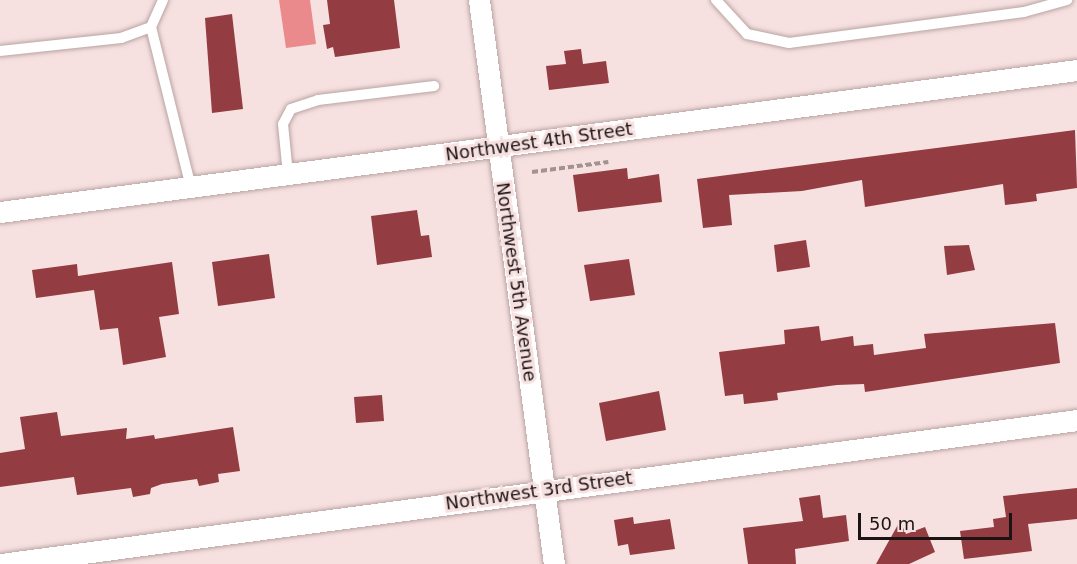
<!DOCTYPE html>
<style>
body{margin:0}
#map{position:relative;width:1077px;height:564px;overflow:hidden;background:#f7e0e0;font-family:"DejaVu Sans",sans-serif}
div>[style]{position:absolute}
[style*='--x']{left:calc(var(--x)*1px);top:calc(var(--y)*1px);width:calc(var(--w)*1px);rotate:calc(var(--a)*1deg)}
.water>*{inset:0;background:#eb8a8d}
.building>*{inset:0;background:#933c42}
.path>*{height:4px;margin-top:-2px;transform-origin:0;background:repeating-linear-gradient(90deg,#a39292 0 6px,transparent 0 9px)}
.roads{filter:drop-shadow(0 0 2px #b9a3a3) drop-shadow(0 0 2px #b9a3a3)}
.service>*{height:10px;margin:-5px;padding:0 5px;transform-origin:5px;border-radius:5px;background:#fff}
.minor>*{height:21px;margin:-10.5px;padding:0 10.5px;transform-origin:10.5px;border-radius:10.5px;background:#fff}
span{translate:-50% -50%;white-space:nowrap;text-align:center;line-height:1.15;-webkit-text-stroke:6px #f7e0e0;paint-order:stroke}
.street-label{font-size:18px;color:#1c1414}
.scale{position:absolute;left:858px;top:513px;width:154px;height:27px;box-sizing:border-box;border:3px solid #1c1414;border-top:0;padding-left:8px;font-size:18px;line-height:21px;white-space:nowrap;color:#1c1414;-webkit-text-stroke:4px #f7e0e0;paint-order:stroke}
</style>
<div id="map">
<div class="water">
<div style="clip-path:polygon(279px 0,310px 0,316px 44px,286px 48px)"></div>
</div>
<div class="building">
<div style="clip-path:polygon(327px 0,394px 0,400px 48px,335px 57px,333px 47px,327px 49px,323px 25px,330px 24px)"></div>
<div style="clip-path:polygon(232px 14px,243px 109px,212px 113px,205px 18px)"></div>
<div style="clip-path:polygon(581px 49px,583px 64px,606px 61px,609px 83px,549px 90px,546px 66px,566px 64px,564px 51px)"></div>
<div style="clip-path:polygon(1075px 130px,1077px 188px,1036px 194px,1037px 201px,1005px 205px,1003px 184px,865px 207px,862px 180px,802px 191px,729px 195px,732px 225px,703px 228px,697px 179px)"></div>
<div style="clip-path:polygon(627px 168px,628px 179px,659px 174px,662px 202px,578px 212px,573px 175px)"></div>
<div style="clip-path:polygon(417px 210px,421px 236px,429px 235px,432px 257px,377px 265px,371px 216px)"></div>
<div style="clip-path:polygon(806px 240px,810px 267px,777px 272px,774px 245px)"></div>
<div style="clip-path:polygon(969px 245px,975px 270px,947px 275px,944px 246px)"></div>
<div style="clip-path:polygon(269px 254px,275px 298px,218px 306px,212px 262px)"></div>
<div style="clip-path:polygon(629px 259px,635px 295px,590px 301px,584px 265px)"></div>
<div style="clip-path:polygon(172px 262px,179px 314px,159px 317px,166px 357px,123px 365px,118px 328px,100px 330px,94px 290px,36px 298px,32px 270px,77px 264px,78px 276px)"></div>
<div style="clip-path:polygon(1055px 323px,1060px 363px,865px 392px,864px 384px,837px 385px,777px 393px,778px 400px,744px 404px,743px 394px,725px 396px,719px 352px,785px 344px,784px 330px,819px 326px,821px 341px,853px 336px,854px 346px,873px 344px,874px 355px,926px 348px,924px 334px)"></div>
<div style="clip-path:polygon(659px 391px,666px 430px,606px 441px,599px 403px)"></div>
<div style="clip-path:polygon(382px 395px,384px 421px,356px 423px,354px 397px)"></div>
<div style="clip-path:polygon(57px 412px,61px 436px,127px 428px,126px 439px,154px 435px,155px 439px,233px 427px,240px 471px,218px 474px,219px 482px,199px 486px,197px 479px,162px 484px,151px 488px,150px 494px,133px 497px,131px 488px,77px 495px,74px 477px,0 487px,0 453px,25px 449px,20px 417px)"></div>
<div style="clip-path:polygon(1077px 488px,1077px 519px,1028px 524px,1032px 551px,964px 559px,960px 531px,994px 527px,993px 519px,1006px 517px,1003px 496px)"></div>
<div style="clip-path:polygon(820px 495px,823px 518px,846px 515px,849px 541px,795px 549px,796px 564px,748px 564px,743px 528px,803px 521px,799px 498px)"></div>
<div style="clip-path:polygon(633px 517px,634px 524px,670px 519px,675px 549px,630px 555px,628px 544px,618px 546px,614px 520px)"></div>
<div style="clip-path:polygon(900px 521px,906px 534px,925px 527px,935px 552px,909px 564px,876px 564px)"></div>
</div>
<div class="path">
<div style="--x:532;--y:172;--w:77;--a:-7.5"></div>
</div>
<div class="roads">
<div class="service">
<div style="--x:163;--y:0;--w:30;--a:114"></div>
<div style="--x:151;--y:27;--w:165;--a:76"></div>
<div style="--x:716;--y:0;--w:46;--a:47.6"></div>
<div style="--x:747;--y:34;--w:43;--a:12.1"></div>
<div style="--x:789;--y:43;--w:237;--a:-7.5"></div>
<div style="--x:1024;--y:12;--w:45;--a:-15.6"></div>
<div style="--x:0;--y:51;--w:122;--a:-6.1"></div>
<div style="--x:121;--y:38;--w:32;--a:-20"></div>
<div style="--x:288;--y:175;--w:51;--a:-95.6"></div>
<div style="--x:283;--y:124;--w:17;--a:-62"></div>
<div style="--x:291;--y:109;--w:28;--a:-18"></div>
<div style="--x:318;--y:100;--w:117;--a:-6.9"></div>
</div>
<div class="minor">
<div style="--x:479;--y:0;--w:569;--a:82.43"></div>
<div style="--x:0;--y:212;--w:1086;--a:-7.51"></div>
<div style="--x:1;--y:564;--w:1086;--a:-7.62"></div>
</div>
</div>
<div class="street-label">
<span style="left:539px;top:142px;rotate:-8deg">Northwest 4th Street</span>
<span style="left:516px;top:282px;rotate:82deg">Northwest 5th Avenue</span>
<span style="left:539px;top:491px;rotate:-8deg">Northwest 3rd Street</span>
</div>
<div class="scale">50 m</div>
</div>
